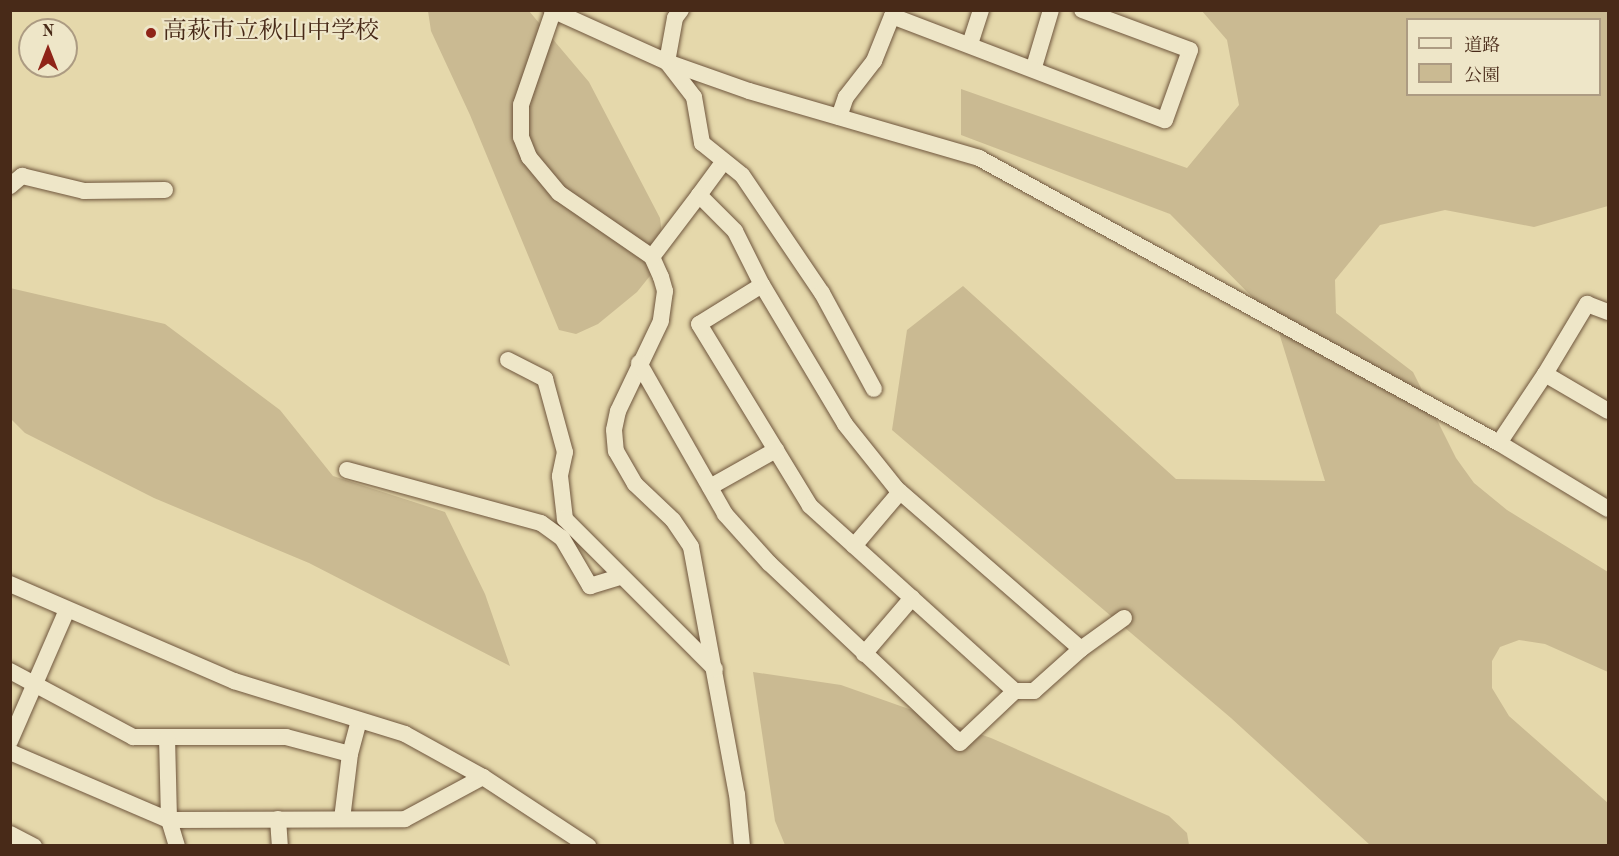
<!DOCTYPE html>
<meta charset="utf-8">
<style>
body{margin:0}
#map{position:relative;width:1619px;height:856px;overflow:hidden;background:#e5d8ab;font-family:"Old Standard TT","Noto Serif JP",serif}
div>[style]{position:absolute}
[style*='--x']{left:calc(var(--x)*1px);top:calc(var(--y)*1px);width:calc(var(--w)*1px);rotate:calc(var(--a)*1deg)}
.green>*{inset:0;background:#caba92}
.roads{filter:drop-shadow(0 0 2px #6f563d) drop-shadow(0 0 2px #6f563d)}
.minor>*{height:16px;margin:-8px;padding:0 8px;transform-origin:8px;border-radius:8px;background:#eee6c8}
.dots>*{width:16px;height:16px;translate:-50% -50%;box-sizing:border-box;border:3px solid #eee6c8;border-radius:50%}
span{translate:-50% -50%;white-space:nowrap;text-align:center;line-height:1.15;-webkit-text-stroke:4.5px #eee6c8;paint-order:stroke}
.poi-label{font-size:24px;color:#482a18}
.left{translate:0 -50%;text-align:left}
.frame{position:absolute;inset:0;border:12px solid #482a18;pointer-events:none}
.legend{position:absolute;left:1406px;top:18px;width:195px;height:78px;box-sizing:border-box;background:#eee6c8;border:2px solid #ac9b82;margin:0;padding:8px 10px;list-style:none;font-size:18px;color:#482a18}
.legend li{display:flex;align-items:center;gap:12px;height:30px}
.legend b{width:30px;border:2px solid #ac9b82}
.north{position:absolute;left:18px;top:18px;width:60px;height:60px;box-sizing:border-box;background:#eee6c8;border:2px solid #ac9b82;border-radius:50%;rotate:0deg;font-size:16px;font-weight:700;line-height:24px;text-align:center;color:#482a18}
.north::after{content:'';display:block;margin:auto;width:21px;height:27px;background:#8f2418;clip-path:polygon(50% 0,100% 100%,50% 72%,0 100%)}
</style>
<div id="map">
<div class="green">
<div style="clip-path:polygon(428px 11px,529px 11px,589px 82px,660px 218px,664px 249px,662px 261px,637px 292px,598px 324px,576px 334px,559px 330px,470px 115px,431px 31px)"></div>
<div style="clip-path:polygon(evenodd,1202px 11px,1608px 11px,1608px 206px,1534px 227px,1445px 210px,1380px 225px,1335px 280px,1336px 313px,1413px 372px,1456px 458px,1474px 483px,1507px 510px,1608px 572px,1608px 672px,1545px 644px,1519px 640px,1500px 647px,1492px 661px,1492px 688px,1509px 716px,1608px 803px,1608px 845px,1370px 845px,1231px 718px,892px 430px,907px 330px,963px 286px,1176px 479px,1325px 481px,1275px 320px,1170px 214px,961px 135px,961px 89px,1187px 168px,1239px 105px,1227px 40px,1202px 11px,1408px 20px,1600px 20px,1600px 94px,1408px 94px,1408px 20px)"></div>
<div style="clip-path:polygon(10px 288px,165px 324px,280px 410px,333px 476px,445px 512px,485px 594px,510px 666px,309px 563px,154px 498px,25px 433px,11px 419px)"></div>
<div style="clip-path:polygon(753px 672px,841px 685px,991px 738px,1169px 816px,1187px 833px,1189px 845px,785px 845px,775px 821px)"></div>
</div>
<div class="roads">
<div class="minor">
<div style="--x:552;--y:10;--w:126;--a:24.3"></div>
<div style="--x:667;--y:62;--w:87;--a:19.5"></div>
<div style="--x:749;--y:91;--w:240;--a:16.2"></div>
<div style="--x:979;--y:158;--w:593;--a:28.73"></div>
<div style="--x:1499;--y:443;--w:127;--a:31.2"></div>
<div style="--x:681;--y:10;--w:10;--a:127"></div>
<div style="--x:675;--y:18;--w:45;--a:100.3"></div>
<div style="--x:667;--y:62;--w:44;--a:52.4"></div>
<div style="--x:694;--y:97;--w:47;--a:80.1"></div>
<div style="--x:702;--y:143;--w:51;--a:38.7"></div>
<div style="--x:742;--y:175;--w:143;--a:55.9"></div>
<div style="--x:822;--y:293;--w:109;--a:61.6"></div>
<div style="--x:553;--y:12;--w:98;--a:109"></div>
<div style="--x:521;--y:105;--w:32;--a:90"></div>
<div style="--x:521;--y:137;--w:22;--a:68"></div>
<div style="--x:529;--y:157;--w:47;--a:50.2"></div>
<div style="--x:559;--y:193;--w:113;--a:34.5"></div>
<div style="--x:652;--y:257;--w:22;--a:66"></div>
<div style="--x:661;--y:277;--w:15;--a:74"></div>
<div style="--x:665;--y:291;--w:30;--a:98"></div>
<div style="--x:661;--y:321;--w:100;--a:115.5"></div>
<div style="--x:618;--y:411;--w:19;--a:102"></div>
<div style="--x:614;--y:430;--w:21;--a:85"></div>
<div style="--x:616;--y:451;--w:38;--a:60"></div>
<div style="--x:635;--y:484;--w:52;--a:43.5"></div>
<div style="--x:673;--y:520;--w:32;--a:56"></div>
<div style="--x:691;--y:547;--w:251;--a:79.5"></div>
<div style="--x:737;--y:794;--w:52;--a:84.5"></div>
<div style="--x:970;--y:44;--w:36;--a:-72"></div>
<div style="--x:1034;--y:67;--w:59;--a:-73.4"></div>
<div style="--x:839;--y:117;--w:21;--a:-71"></div>
<div style="--x:846;--y:97;--w:46;--a:-52.1"></div>
<div style="--x:874;--y:61;--w:48;--a:-68.2"></div>
<div style="--x:892;--y:16;--w:292;--a:20.9"></div>
<div style="--x:1165;--y:120;--w:74;--a:-70.3"></div>
<div style="--x:1190;--y:50;--w:115;--a:-159.7"></div>
<div style="--x:10;--y:186;--w:16;--a:-40"></div>
<div style="--x:22;--y:176;--w:64;--a:13.6"></div>
<div style="--x:84;--y:191;--w:81;--a:-0.7"></div>
<div style="--x:699;--y:195;--w:42;--a:-53.7"></div>
<div style="--x:762;--y:285;--w:74;--a:148.2"></div>
<div style="--x:699;--y:324;--w:213;--a:58.6"></div>
<div style="--x:810;--y:506;--w:276;--a:42.1"></div>
<div style="--x:508;--y:360;--w:42;--a:27.2"></div>
<div style="--x:545;--y:379;--w:76;--a:74.7"></div>
<div style="--x:565;--y:452;--w:25;--a:102"></div>
<div style="--x:560;--y:476;--w:43;--a:83.4"></div>
<div style="--x:565;--y:519;--w:212;--a:45"></div>
<div style="--x:639;--y:363;--w:174;--a:60.3"></div>
<div style="--x:725;--y:514;--w:66;--a:48.1"></div>
<div style="--x:769;--y:563;--w:262;--a:43.3"></div>
<div style="--x:960;--y:743;--w:76;--a:-43.4"></div>
<div style="--x:1015;--y:691;--w:19;--a:0"></div>
<div style="--x:1034;--y:691;--w:63;--a:-41.8"></div>
<div style="--x:1081;--y:649;--w:245;--a:-139"></div>
<div style="--x:896;--y:488;--w:82;--a:-128.6"></div>
<div style="--x:845;--y:424;--w:162;--a:-120.8"></div>
<div style="--x:762;--y:285;--w:60;--a:-116.6"></div>
<div style="--x:735;--y:231;--w:51;--a:-135"></div>
<div style="--x:699;--y:195;--w:78;--a:127.2"></div>
<div style="--x:1545;--y:374;--w:82;--a:-59"></div>
<div style="--x:1587;--y:304;--w:22;--a:21"></div>
<div style="--x:1499;--y:443;--w:83;--a:-56.3"></div>
<div style="--x:1545;--y:374;--w:73;--a:30.4"></div>
<div style="--x:347;--y:470;--w:201;--a:15.3"></div>
<div style="--x:541;--y:523;--w:26;--a:36"></div>
<div style="--x:562;--y:538;--w:56;--a:59.7"></div>
<div style="--x:590;--y:586;--w:30;--a:-17"></div>
<div style="--x:710;--y:487;--w:76;--a:-29.3"></div>
<div style="--x:854;--y:546;--w:71;--a:-49.6"></div>
<div style="--x:10;--y:584;--w:244;--a:23.4"></div>
<div style="--x:234;--y:681;--w:179;--a:17.2"></div>
<div style="--x:405;--y:734;--w:89;--a:28.9"></div>
<div style="--x:483;--y:777;--w:126;--a:33.3"></div>
<div style="--x:1081;--y:649;--w:53;--a:-35.8"></div>
<div style="--x:864;--y:654;--w:74;--a:-49.4"></div>
<div style="--x:10;--y:671;--w:140;--a:28.2"></div>
<div style="--x:133;--y:737;--w:153;--a:0"></div>
<div style="--x:286;--y:737;--w:66;--a:14.9"></div>
<div style="--x:350;--y:754;--w:34;--a:-75"></div>
<div style="--x:167;--y:737;--w:83;--a:88.6"></div>
<div style="--x:169;--y:820;--w:27;--a:73"></div>
<div style="--x:10;--y:741;--w:143;--a:-66.5"></div>
<div style="--x:10;--y:752;--w:173;--a:23.2"></div>
<div style="--x:169;--y:820;--w:236;--a:-0.2"></div>
<div style="--x:405;--y:819;--w:89;--a:-28.3"></div>
<div style="--x:278;--y:819;--w:27;--a:86"></div>
<div style="--x:342;--y:819;--w:65;--a:-83"></div>
<div style="--x:10;--y:834;--w:27;--a:27"></div>
</div>
</div>
<div class="dots">
<div style="left:151px;top:33px;background:#8f2418"></div>
</div>
<div class="poi-label">
<span class="left" style="left:163px;top:33px">高萩市立秋山中学校</span>
</div>
<div class="frame"></div>
<ul class="legend">
<li><b style="height:8px;background:#eee6c8"></b>道路</li>
<li><b style="height:16px;background:#caba92"></b>公園</li>
</ul>
<div class="north">N</div>
</div>
